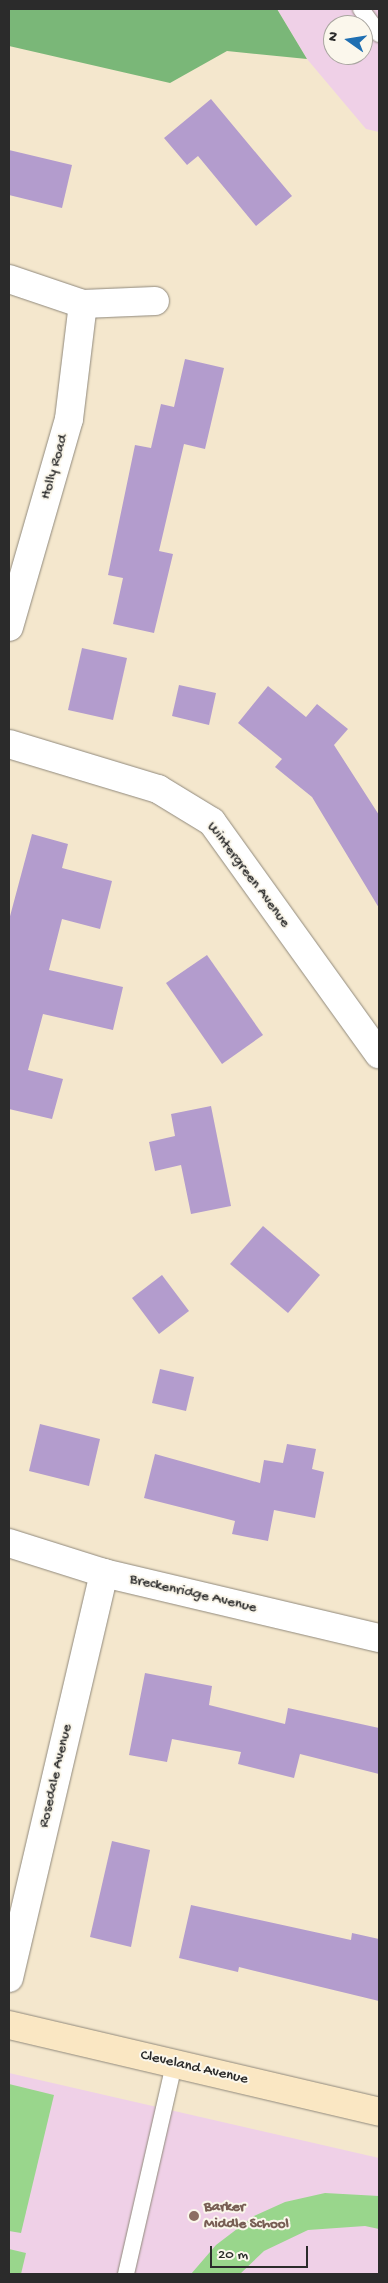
<!DOCTYPE html>
<style>
body{margin:0}
#map{position:relative;width:388px;height:2283px;overflow:hidden;background:#f4e7cd;font-family:"Gochi Hand",sans-serif}
div>[style]{position:absolute}
[style*='--x']{left:calc(var(--x)*1px);top:calc(var(--y)*1px);width:calc(var(--w)*1px);rotate:calc(var(--a)*1deg)}
.built>*{inset:0;background:#efd0e7}
.green>*{inset:0;background:#99d68c}
.forest>*{inset:0;background:#7ab778}
.building>*{inset:0;background:#b39ccd}
.roads{filter:drop-shadow(0 0 1px #90897c) drop-shadow(0 0 1px #90897c)}
.lane>*{height:16px;margin:-8px;padding:0 8px;transform-origin:8px;border-radius:8px;background:#fff}
.street>*{height:28px;margin:-14px;padding:0 14px;transform-origin:14px;border-radius:14px;background:#fff}
.secondary>*{height:28px;margin:-14px;padding:0 14px;transform-origin:14px;border-radius:14px;background:#fae7c3}
.dots>*{width:14px;height:14px;translate:-50% -50%;box-sizing:border-box;border:2px solid #fbf7ec;border-radius:50%}
span{translate:-50% -50%;white-space:nowrap;text-align:center;line-height:1.15;-webkit-text-stroke:4px #fbf7ec;paint-order:stroke}
.street-label{font-size:15px;color:#2b2b2b}
.education-label{font-size:15px;color:#785e54;font-weight:700}
.left{translate:0 -50%;text-align:left}
.frame{position:absolute;inset:0;border:10px solid #2b2b2b;pointer-events:none}
.north{position:absolute;left:323px;top:15px;width:50px;height:50px;box-sizing:border-box;background:#fbf7ec;border:1px solid #a8a59f;border-radius:50%;rotate:283deg;font-size:14px;font-weight:700;line-height:20px;text-align:center;color:#2b2b2b}
.north::after{content:'';display:block;margin:auto;width:18px;height:22px;background:#1f6fb2;clip-path:polygon(50% 0,100% 100%,50% 72%,0 100%)}
.scale{position:absolute;left:210px;top:2246px;width:98px;height:22px;box-sizing:border-box;border:2px solid #2b2b2b;border-top:0;padding-left:6px;font-size:15px;line-height:18px;white-space:nowrap;color:#2b2b2b;-webkit-text-stroke:4px #fbf7ec;paint-order:stroke}
</style>
<div id="map">
<div class="built">
<div style="clip-path:polygon(evenodd,277px 9px,379px 9px,379px 132px,366px 129px,307px 59px,277px 9px,333px 25px,363px 25px,363px 55px,333px 55px,333px 25px)"></div>
<div style="clip-path:polygon(9px 2073px,379px 2158px,379px 2274px,9px 2274px)"></div>
</div>
<div class="green">
<div style="clip-path:polygon(9px 2084px,54px 2095px,21px 2233px,9px 2231px)"></div>
<div style="clip-path:polygon(325px 2193px,379px 2196px,379px 2229px,365px 2226px,308px 2230px,264px 2251px,240px 2274px,191px 2274px,216px 2245px,254px 2216px,285px 2202px)"></div>
<div style="clip-path:polygon(9px 2249px,26px 2253px,21px 2274px,9px 2274px)"></div>
</div>
<div class="forest">
<div style="clip-path:polygon(9px 9px,277px 9px,307px 59px,227px 51px,170px 83px,9px 46px)"></div>
</div>
<div class="building">
<div style="clip-path:polygon(211px 99px,292px 196px,256px 226px,198px 156px,187px 165px,164px 138px)"></div>
<div style="clip-path:polygon(9px 150px,72px 165px,62px 208px,9px 195px)"></div>
<div style="clip-path:polygon(185px 359px,224px 368px,205px 449px,184px 444px,159px 551px,173px 554px,154px 633px,113px 624px,123px 578px,108px 575px,135px 445px,151px 448px,161px 404px,174px 407px)"></div>
<div style="clip-path:polygon(82px 648px,127px 658px,113px 720px,68px 710px)"></div>
<div style="clip-path:polygon(179px 685px,216px 693px,209px 725px,172px 716px)"></div>
<div style="clip-path:polygon(268px 686px,306px 717px,317px 704px,348px 729px,334px 745px,379px 815px,379px 908px,312px 797px,275px 767px,282px 759px,238px 723px)"></div>
<div style="clip-path:polygon(32px 834px,68px 844px,62px 868px,112px 881px,100px 929px,62px 919px,49px 970px,123px 987px,113px 1030px,43px 1014px,28px 1070px,63px 1079px,52px 1119px,9px 1109px,9px 920px)"></div>
<div style="clip-path:polygon(207px 955px,263px 1035px,222px 1064px,166px 983px)"></div>
<div style="clip-path:polygon(211px 1106px,231px 1206px,191px 1214px,181px 1165px,155px 1171px,149px 1142px,175px 1136px,171px 1114px)"></div>
<div style="clip-path:polygon(263px 1226px,320px 1275px,288px 1313px,230px 1264px)"></div>
<div style="clip-path:polygon(162px 1275px,189px 1311px,159px 1334px,132px 1298px)"></div>
<div style="clip-path:polygon(160px 1369px,194px 1377px,186px 1411px,152px 1403px)"></div>
<div style="clip-path:polygon(40px 1424px,100px 1439px,89px 1486px,29px 1471px)"></div>
<div style="clip-path:polygon(287px 1444px,316px 1449px,312px 1469px,324px 1472px,315px 1518px,274px 1510px,268px 1541px,232px 1534px,235px 1521px,144px 1498px,155px 1454px,260px 1483px,264px 1460px,283px 1463px)"></div>
<div style="clip-path:polygon(145px 1673px,212px 1686px,209px 1705px,285px 1724px,288px 1708px,379px 1728px,379px 1774px,300px 1754px,294px 1778px,238px 1764px,241px 1752px,172px 1739px,167px 1762px,129px 1755px)"></div>
<div style="clip-path:polygon(112px 1841px,150px 1850px,131px 1947px,90px 1937px)"></div>
<div style="clip-path:polygon(191px 1905px,351px 1940px,352px 1933px,379px 1939px,379px 2001px,239px 1967px,238px 1972px,179px 1958px)"></div>
</div>
<div class="roads">
<div class="lane">
<div style="--x:361;--y:9;--w:31;--a:54"></div>
<div style="--x:126;--y:2274;--w:215;--a:-77.1"></div>
</div>
<div class="street">
<div style="--x:9;--y:279;--w:78;--a:18.7"></div>
<div style="--x:83;--y:304;--w:72;--a:-2.4"></div>
<div style="--x:9;--y:627;--w:216;--a:-73.9"></div>
<div style="--x:69;--y:419;--w:116;--a:-83.1"></div>
<div style="--x:9;--y:744;--w:156;--a:16.8"></div>
<div style="--x:158;--y:789;--w:63;--a:31.4"></div>
<div style="--x:212;--y:822;--w:286;--a:54.3"></div>
<div style="--x:9;--y:1543;--w:100;--a:17.5"></div>
<div style="--x:104;--y:1573;--w:283;--a:13.3"></div>
<div style="--x:9;--y:1978;--w:416;--a:-76.8"></div>
</div>
<div class="secondary">
<div style="--x:9;--y:2025;--w:380;--a:13.2"></div>
</div>
</div>
<div class="dots">
<div style="left:194px;top:2216px;background:#8d6e63"></div>
</div>
<div class="street-label">
<span style="left:55px;top:467px;rotate:-74deg">Holly Road</span>
<span style="left:248px;top:875px;rotate:53deg">Wintergreen Avenue</span>
<span style="left:193px;top:1594px;rotate:13deg">Breckenridge Avenue</span>
<span style="left:56px;top:1776px;rotate:-77deg">Rosedale Avenue</span>
<span style="left:194px;top:2068px;rotate:13deg">Cleveland Avenue</span>
</div>
<div class="education-label">
<span class="left" style="left:204px;top:2216px">Barker<br>Middle School</span>
</div>
<div class="frame"></div>
<div class="north">N</div>
<div class="scale">20 m</div>
</div>
